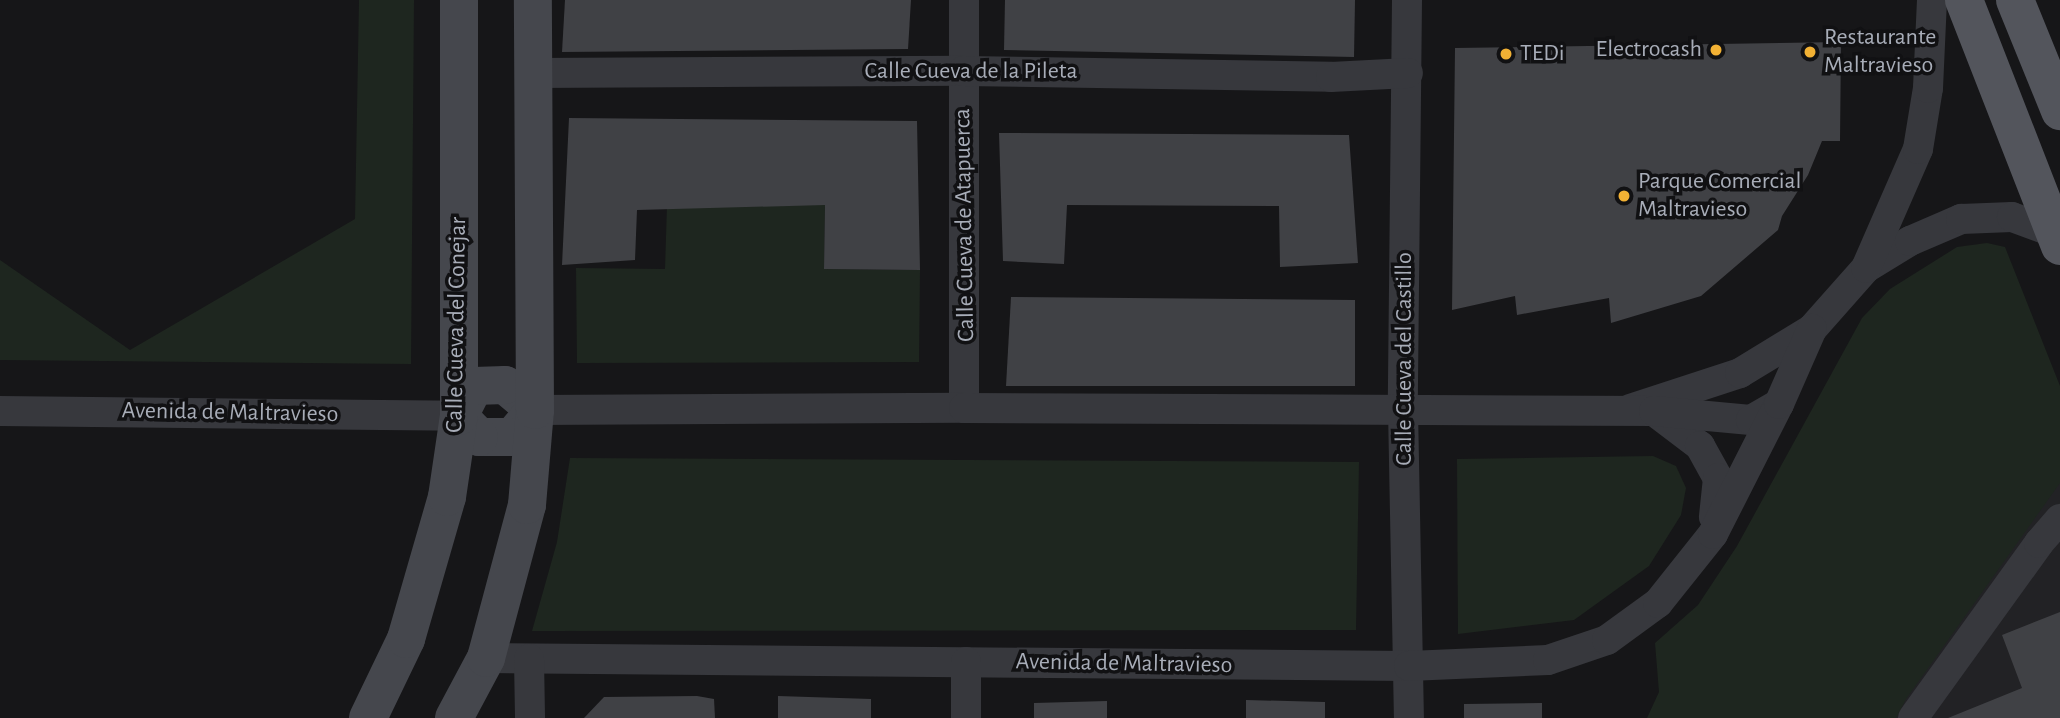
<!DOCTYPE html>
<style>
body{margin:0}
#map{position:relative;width:2060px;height:718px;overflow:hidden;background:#161618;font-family:"Alegreya Sans",sans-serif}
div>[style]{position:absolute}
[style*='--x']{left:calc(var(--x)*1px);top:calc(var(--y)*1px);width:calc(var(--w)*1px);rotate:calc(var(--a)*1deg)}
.built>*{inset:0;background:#222225}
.green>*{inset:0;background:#1e261f}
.building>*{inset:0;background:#404145}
.street>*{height:30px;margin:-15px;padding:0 15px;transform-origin:15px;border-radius:15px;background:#37383d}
.secondary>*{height:38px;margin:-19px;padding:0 19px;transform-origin:19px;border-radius:19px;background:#45474d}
.primary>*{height:38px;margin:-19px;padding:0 19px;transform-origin:19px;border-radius:19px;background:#53555c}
.dots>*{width:19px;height:19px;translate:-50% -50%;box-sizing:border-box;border:4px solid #111113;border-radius:50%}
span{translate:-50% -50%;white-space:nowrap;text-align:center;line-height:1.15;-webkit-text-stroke:7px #111113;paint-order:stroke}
.poi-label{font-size:24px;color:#a8adb8}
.left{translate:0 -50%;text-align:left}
.right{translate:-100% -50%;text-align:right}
.street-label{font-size:24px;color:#a8adb8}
</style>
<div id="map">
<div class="built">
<div style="clip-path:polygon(2060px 460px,2060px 718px,1870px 718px)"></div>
</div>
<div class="green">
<div style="clip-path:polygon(359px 0,414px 0,411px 364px,0 360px,0 260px,130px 350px,355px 219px)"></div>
<div style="clip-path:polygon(667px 205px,825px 205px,824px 269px,920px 270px,919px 362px,577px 363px,576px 268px,665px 269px)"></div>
<div style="clip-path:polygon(1987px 243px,2005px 247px,2060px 386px,2060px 483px,1906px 699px,1896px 718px,1647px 718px,1659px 692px,1655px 643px,1698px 605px,1737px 546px,1862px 318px,1890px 289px,1957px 247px)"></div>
<div style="clip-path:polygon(1653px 456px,1676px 466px,1686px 488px,1681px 515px,1649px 566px,1574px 620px,1458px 634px,1457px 459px)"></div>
<div style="clip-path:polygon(570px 458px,1359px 462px,1356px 630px,532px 631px,557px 542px)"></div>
</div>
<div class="building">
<div style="clip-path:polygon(565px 0,911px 0,908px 49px,562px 52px)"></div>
<div style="clip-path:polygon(1005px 0,1355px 0,1354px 57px,1004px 50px)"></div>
<div style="clip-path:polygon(1841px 42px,1840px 141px,1822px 141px,1808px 175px,1782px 216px,1778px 230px,1701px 296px,1611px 323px,1609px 298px,1517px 315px,1515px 296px,1452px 310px,1455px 48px)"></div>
<div style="clip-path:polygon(569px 118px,917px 121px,920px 270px,824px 269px,825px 205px,637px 210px,635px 260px,562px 265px)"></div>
<div style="clip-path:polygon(999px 133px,1349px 135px,1358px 263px,1280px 267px,1279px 206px,1067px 205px,1064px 264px,1003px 261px)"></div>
<div style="clip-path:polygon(1011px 297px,1355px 300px,1355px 386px,1006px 386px)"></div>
<div style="clip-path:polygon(2060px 612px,2060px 718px,1948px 718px,2022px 688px,2002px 635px)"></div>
<div style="clip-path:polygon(697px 696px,714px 699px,715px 718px,584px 718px,604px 697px)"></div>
<div style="clip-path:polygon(778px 696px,871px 699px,871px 718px,778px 718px)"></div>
<div style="clip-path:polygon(1246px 700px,1325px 702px,1325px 718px,1246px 718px)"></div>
<div style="clip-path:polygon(1107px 701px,1107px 718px,1034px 718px,1034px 703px)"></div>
<div style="clip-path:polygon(1542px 703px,1542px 718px,1464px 718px,1464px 704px)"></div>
</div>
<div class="street">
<div style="--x:964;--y:0;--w:408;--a:90"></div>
<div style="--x:1407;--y:0;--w:409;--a:90.6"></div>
<div style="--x:1403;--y:409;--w:309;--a:88.9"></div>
<div style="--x:534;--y:73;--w:429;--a:-0.3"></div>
<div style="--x:963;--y:71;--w:368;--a:0.9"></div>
<div style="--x:1331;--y:77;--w:77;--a:-3"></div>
<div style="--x:1866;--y:268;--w:52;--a:-31.5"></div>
<div style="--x:1910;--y:241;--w:56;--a:-23.3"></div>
<div style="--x:1961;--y:219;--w:51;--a:-2.2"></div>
<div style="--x:2012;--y:217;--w:47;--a:20"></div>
<div style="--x:1630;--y:409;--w:116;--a:-18.1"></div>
<div style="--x:1740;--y:373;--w:84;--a:-31.4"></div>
<div style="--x:1812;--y:329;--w:81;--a:-48.5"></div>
<div style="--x:1866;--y:268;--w:130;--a:-66.4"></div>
<div style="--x:1918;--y:149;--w:62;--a:-80.7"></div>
<div style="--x:1928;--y:88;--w:88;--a:-87.4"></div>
<div style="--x:535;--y:410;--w:429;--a:-0.3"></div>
<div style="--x:964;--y:408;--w:690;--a:0.25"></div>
<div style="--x:1654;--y:411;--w:58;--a:37.3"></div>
<div style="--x:1700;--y:446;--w:37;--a:61"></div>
<div style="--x:1718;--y:478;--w:39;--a:96"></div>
<div style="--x:0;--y:411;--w:459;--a:0.6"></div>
<div style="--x:1654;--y:411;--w:97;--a:5.3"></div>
<div style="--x:1751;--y:420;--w:32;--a:-30"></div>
<div style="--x:486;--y:658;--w:923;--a:0.5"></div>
<div style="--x:1409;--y:666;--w:139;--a:-2.5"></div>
<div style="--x:1548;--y:660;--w:62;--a:-18.7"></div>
<div style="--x:1607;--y:640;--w:63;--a:-36"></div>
<div style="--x:1658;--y:603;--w:88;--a:-51.4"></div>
<div style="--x:1713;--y:534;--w:146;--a:-63.1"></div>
<div style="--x:1779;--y:404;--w:82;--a:-66.3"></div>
<div style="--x:529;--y:659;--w:59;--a:89"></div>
<div style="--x:966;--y:718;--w:56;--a:-90"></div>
<div style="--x:1913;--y:718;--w:216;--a:-54.2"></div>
<div style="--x:2039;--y:543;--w:32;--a:-49"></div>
</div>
<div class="secondary">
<div style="--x:505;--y:385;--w:39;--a:40"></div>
<div style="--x:535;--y:410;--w:35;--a:130"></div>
<div style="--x:512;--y:437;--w:33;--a:180"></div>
<div style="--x:479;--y:437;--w:29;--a:-134"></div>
<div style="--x:459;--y:416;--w:34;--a:-63"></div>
<div style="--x:474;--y:386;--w:31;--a:-2"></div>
<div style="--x:368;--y:718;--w:88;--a:-64.3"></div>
<div style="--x:406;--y:639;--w:148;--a:-73.9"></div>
<div style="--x:447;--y:497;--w:82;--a:-81.6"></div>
<div style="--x:459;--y:416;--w:416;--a:-90"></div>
<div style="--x:454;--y:718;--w:68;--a:-61.9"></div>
<div style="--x:486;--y:658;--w:158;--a:-75"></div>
<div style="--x:527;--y:505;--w:95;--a:-85.2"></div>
<div style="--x:535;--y:410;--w:410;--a:-90.3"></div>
</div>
<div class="primary">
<div style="--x:1964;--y:0;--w:264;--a:68.7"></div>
<div style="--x:2015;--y:0;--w:120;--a:67.9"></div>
</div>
<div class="dots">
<div style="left:1716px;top:50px;background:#f2b134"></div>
<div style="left:1810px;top:52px;background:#f2b134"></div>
<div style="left:1506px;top:54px;background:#f2b134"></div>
<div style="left:1624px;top:196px;background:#f2b134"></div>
</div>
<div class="poi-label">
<span class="left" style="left:1824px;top:52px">Restaurante<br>Maltravieso</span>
<span class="right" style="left:1702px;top:50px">Electrocash</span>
<span class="left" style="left:1520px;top:54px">TEDi</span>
<span class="left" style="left:1638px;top:196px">Parque Comercial<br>Maltravieso</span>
</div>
<div class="street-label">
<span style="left:971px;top:72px">Calle Cueva de la Pileta</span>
<span style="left:965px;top:225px;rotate:-91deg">Calle Cueva de Atapuerca</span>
<span style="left:457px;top:325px;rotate:-89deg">Calle Cueva del Conejar</span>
<span style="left:1405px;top:359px;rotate:-90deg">Calle Cueva del Castillo</span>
<span style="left:230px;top:413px;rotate:1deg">Avenida de Maltravieso</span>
<span style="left:1124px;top:664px;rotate:1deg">Avenida de Maltravieso</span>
</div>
</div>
